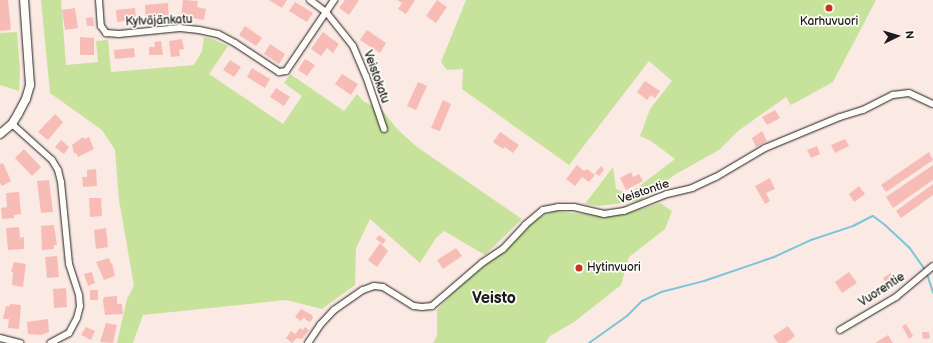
<!DOCTYPE html>
<meta charset="utf-8">
<style>
body{margin:0}
#map{position:relative;width:933px;height:343px;overflow:hidden;background:#fbe9e4;font-family:"Balsamiq Sans",sans-serif}
div>[style]{position:absolute}
[style*='--x']{left:calc(var(--x)*1px);top:calc(var(--y)*1px);width:calc(var(--w)*1px);rotate:calc(var(--a)*1deg)}
.green>*{inset:0;background:#c7e39b}
.stream>*{height:2px;margin:-1px;padding:0 1px;transform-origin:1px;border-radius:1px;background:#7ac5d9}
.building>*{inset:0;background:#f7bcb6}
.roads{filter:drop-shadow(0 0 1px #1c1c1c) drop-shadow(0 0 1px #1c1c1c)}
.minor>*{height:6px;margin:-3px;padding:0 3px;transform-origin:3px;border-radius:3px;background:#fdfcf7}
.tertiary>*{height:8px;margin:-4px;padding:0 4px;transform-origin:4px;border-radius:4px;background:#fdfcf7}
.dots>*{width:11px;height:11px;translate:-50% -50%;box-sizing:border-box;border:2px solid #fdfcf7;border-radius:50%}
span{translate:-50% -50%;white-space:nowrap;text-align:center;line-height:1.15;-webkit-text-stroke:3.5px #fdfcf7;paint-order:stroke}
.street-label{font-size:12px;color:#1c1c1c}
.poi-label{font-size:12px;color:#1c1c1c}
.left{translate:0 -50%;text-align:left}
.district-label{font-size:16px;color:#1c1c1c;font-weight:700}
.north{position:absolute;left:877px;top:16px;width:40px;height:40px;-webkit-text-stroke:3px #fdfcf7;paint-order:stroke;rotate:85deg;font-size:11px;font-weight:700;line-height:16px;text-align:center;color:#1c1c1c}
.north::after{content:'';display:block;margin:auto;width:14px;height:18px;background:#1c1c1c;clip-path:polygon(50% 0,100% 100%,50% 72%,0 100%)}
</style>
<div id="map">
<div class="green">
<div style="clip-path:polygon(41px 0,61px 0,66px 65px,98px 62px,96px 41px,108px 40px,111px 72px,194px 65px,202px 51px,204px 37px,212px 39px,228px 46px,209px 74px,283px 124px,302px 96px,284px 83px,290px 74px,344px 111px,357px 94px,363px 101px,383px 111px,397px 129px,417px 147px,522px 219px,485px 255px,444px 231px,436px 238px,420px 263px,370px 219px,356px 248px,355px 285px,322px 309px,286px 300px,143px 315px,133px 343px,117px 343px,127px 299px,134px 286px,119px 200px,115px 150px,102px 130px,50px 93px)"></div>
<div style="clip-path:polygon(466px 0,876px 0,833px 82px,791px 105px,786px 97px,738px 131px,719px 150px,676px 174px,639px 201px,598px 206px,585px 204px,613px 167px,616px 189px,629px 194px,675px 159px,651px 141px,640px 136px,650px 109px,672px 81px,649px 61px,569px 165px,462px 89px,463px 69px,447px 70px,441px 62px)"></div>
<div style="clip-path:polygon(17px 32px,20px 70px,19px 91px,0 85px,0 33px)"></div>
<div style="clip-path:polygon(660px 203px,672px 211px,665px 229px,629px 257px,621px 285px,574px 322px,550px 336px,545px 343px,433px 343px,437px 336px,437px 310px,458px 287px,502px 252px,536px 219px,554px 211px,594px 215px,622px 215px)"></div>
</div>
<div class="stream">
<div style="--x:927;--y:274;--w:20;--a:72"></div>
<div style="--x:589;--y:343;--w:47;--a:-35.4"></div>
<div style="--x:627;--y:316;--w:21;--a:-45"></div>
<div style="--x:642;--y:301;--w:21;--a:-25"></div>
<div style="--x:661;--y:292;--w:44;--a:-14.3"></div>
<div style="--x:704;--y:281;--w:74;--a:-18.9"></div>
<div style="--x:774;--y:257;--w:41;--a:-24.7"></div>
<div style="--x:811;--y:240;--w:44;--a:-18.4"></div>
<div style="--x:853;--y:226;--w:22;--a:-27"></div>
<div style="--x:873;--y:216;--w:15;--a:37"></div>
<div style="--x:885;--y:225;--w:33;--a:43"></div>
<div style="--x:909;--y:247;--w:28;--a:55"></div>
</div>
<div class="building">
<div style="clip-path:polygon(0 0,8px 0,11px 29px,9px 30px,0 31px)"></div>
<div style="clip-path:polygon(183px 0,198px 1px,197px 7px,206px 9px,204px 20px,181px 16px)"></div>
<div style="clip-path:polygon(269px 0,287px 0,282px 8px)"></div>
<div style="clip-path:polygon(345px 0,359px 0,349px 15px,339px 8px)"></div>
<div style="clip-path:polygon(397px 0,415px 0,406px 14px,398px 9px,402px 3px)"></div>
<div style="clip-path:polygon(437px 0,447px 7px,436px 23px,426px 16px)"></div>
<div style="clip-path:polygon(295px 2px,313px 13px,307px 22px,289px 11px)"></div>
<div style="clip-path:polygon(168px 3px,169px 18px,146px 19px,145px 5px)"></div>
<div style="clip-path:polygon(75px 8px,78px 28px,65px 30px,62px 10px)"></div>
<div style="clip-path:polygon(135px 8px,136px 20px,117px 22px,116px 10px)"></div>
<div style="clip-path:polygon(93px 17px,94px 26px,87px 26px,86px 18px)"></div>
<div style="clip-path:polygon(245px 26px,262px 38px,256px 46px,239px 35px)"></div>
<div style="clip-path:polygon(367px 30px,386px 43px,380px 53px,360px 40px)"></div>
<div style="clip-path:polygon(323px 32px,339px 44px,333px 53px,327px 48px,321px 56px,311px 49px)"></div>
<div style="clip-path:polygon(80px 37px,94px 38px,94px 55px,80px 55px)"></div>
<div style="clip-path:polygon(182px 39px,184px 49px,179px 50px,180px 56px,171px 57px,169px 41px)"></div>
<div style="clip-path:polygon(161px 41px,163px 55px,149px 55px,149px 47px,155px 47px,154px 42px)"></div>
<div style="clip-path:polygon(270px 44px,285px 54px,279px 64px,264px 54px)"></div>
<div style="clip-path:polygon(134px 48px,135px 57px,115px 59px,114px 50px)"></div>
<div style="clip-path:polygon(305px 59px,315px 65px,307px 76px,298px 70px)"></div>
<div style="clip-path:polygon(230px 60px,241px 67px,234px 77px,223px 70px)"></div>
<div style="clip-path:polygon(252px 68px,270px 79px,265px 88px,247px 77px)"></div>
<div style="clip-path:polygon(342px 74px,358px 84px,351px 95px,335px 84px)"></div>
<div style="clip-path:polygon(645px 81px,660px 91px,655px 98px,651px 95px,647px 100px,637px 92px)"></div>
<div style="clip-path:polygon(418px 82px,427px 86px,416px 110px,407px 106px)"></div>
<div style="clip-path:polygon(276px 88px,290px 97px,284px 106px,270px 97px)"></div>
<div style="clip-path:polygon(443px 100px,451px 104px,440px 131px,431px 128px)"></div>
<div style="clip-path:polygon(775px 110px,780px 118px,767px 125px,762px 117px)"></div>
<div style="clip-path:polygon(55px 114px,63px 122px,48px 140px,38px 132px)"></div>
<div style="clip-path:polygon(762px 131px,767px 141px,756px 147px,752px 138px)"></div>
<div style="clip-path:polygon(500px 132px,519px 145px,513px 153px,505px 147px,503px 149px,493px 142px)"></div>
<div style="clip-path:polygon(83px 137px,84px 139px,89px 137px,94px 149px,78px 157px,76px 153px,74px 154px,72px 145px)"></div>
<div style="clip-path:polygon(845px 139px,849px 146px,835px 153px,831px 145px)"></div>
<div style="clip-path:polygon(61px 140px,69px 147px,64px 154px,55px 147px)"></div>
<div style="clip-path:polygon(817px 146px,820px 154px,811px 158px,807px 150px)"></div>
<div style="clip-path:polygon(24px 149px,41px 167px,32px 176px,15px 158px)"></div>
<div style="clip-path:polygon(929px 152px,933px 160px,886px 192px,881px 185px)"></div>
<div style="clip-path:polygon(3px 163px,11px 181px,2px 186px,0 183px,0 164px)"></div>
<div style="clip-path:polygon(577px 165px,584px 171px,587px 169px,595px 175px,589px 182px,582px 177px,575px 186px,566px 179px)"></div>
<div style="clip-path:polygon(933px 165px,933px 180px,893px 208px,886px 197px)"></div>
<div style="clip-path:polygon(601px 166px,604px 170px,599px 176px,595px 173px)"></div>
<div style="clip-path:polygon(96px 169px,97px 186px,83px 187px,82px 177px,87px 177px,87px 170px)"></div>
<div style="clip-path:polygon(631px 172px,633px 177px,639px 174px,643px 181px,626px 190px,620px 178px)"></div>
<div style="clip-path:polygon(770px 178px,775px 189px,766px 193px,770px 201px,765px 204px,755px 186px)"></div>
<div style="clip-path:polygon(49px 180px,53px 212px,41px 213px,37px 181px)"></div>
<div style="clip-path:polygon(933px 184px,933px 195px,901px 218px,896px 211px)"></div>
<div style="clip-path:polygon(859px 186px,865px 194px,854px 202px,849px 194px)"></div>
<div style="clip-path:polygon(19px 192px,21px 214px,14px 215px,14px 218px,2px 219px,1px 208px,7px 207px,6px 193px)"></div>
<div style="clip-path:polygon(89px 198px,101px 198px,102px 216px,90px 217px)"></div>
<div style="clip-path:polygon(54px 225px,57px 245px,54px 245px,54px 249px,42px 250px,41px 226px)"></div>
<div style="clip-path:polygon(19px 227px,20px 238px,24px 237px,24px 249px,8px 250px,6px 228px)"></div>
<div style="clip-path:polygon(106px 228px,108px 247px,96px 249px,94px 230px)"></div>
<div style="clip-path:polygon(379px 235px,386px 240px,383px 244px,376px 239px)"></div>
<div style="clip-path:polygon(380px 243px,388px 251px,377px 267px,368px 260px)"></div>
<div style="clip-path:polygon(456px 248px,462px 256px,443px 269px,437px 260px)"></div>
<div style="clip-path:polygon(57px 256px,59px 277px,47px 278px,45px 257px)"></div>
<div style="clip-path:polygon(109px 258px,111px 264px,112px 263px,115px 276px,104px 280px,96px 262px)"></div>
<div style="clip-path:polygon(14px 262px,26px 264px,23px 287px,12px 285px,13px 272px,11px 272px)"></div>
<div style="clip-path:polygon(92px 272px,95px 283px,88px 286px,84px 274px)"></div>
<div style="clip-path:polygon(849px 272px,857px 283px,842px 293px,835px 282px)"></div>
<div style="clip-path:polygon(891px 273px,895px 280px,887px 285px,883px 278px)"></div>
<div style="clip-path:polygon(66px 288px,67px 307px,54px 308px,53px 289px)"></div>
<div style="clip-path:polygon(90px 290px,98px 290px,98px 300px,90px 300px)"></div>
<div style="clip-path:polygon(117px 296px,117px 304px,122px 304px,123px 314px,105px 315px,103px 301px,104px 297px)"></div>
<div style="clip-path:polygon(10px 304px,21px 305px,19px 329px,8px 328px,9px 319px,3px 319px,6px 306px,10px 306px)"></div>
<div style="clip-path:polygon(301px 309px,312px 315px,313px 318px,310px 322px,306px 320px,304px 317px,301px 321px,295px 317px)"></div>
<div style="clip-path:polygon(48px 319px,49px 332px,41px 335px,28px 334px,27px 322px)"></div>
<div style="clip-path:polygon(106px 323px,117px 325px,113px 343px,100px 342px)"></div>
<div style="clip-path:polygon(906px 324px,913px 336px,909px 339px,902px 326px)"></div>
<div style="clip-path:polygon(788px 326px,795px 336px,786px 343px,778px 343px,773px 336px)"></div>
<div style="clip-path:polygon(86px 327px,95px 331px,91px 340px,81px 335px)"></div>
<div style="clip-path:polygon(305px 327px,309px 330px,302px 339px,297px 338px,292px 343px,286px 338px,291px 331px,295px 334px,300px 328px,303px 330px)"></div>
<div style="clip-path:polygon(922px 332px,929px 332px,930px 338px,923px 339px)"></div>
<div style="clip-path:polygon(888px 335px,893px 343px,875px 343px)"></div>
</div>
<div class="roads">
<div class="minor">
<div style="--x:99;--y:0;--w:26;--a:86"></div>
<div style="--x:101;--y:26;--w:9;--a:54"></div>
<div style="--x:106;--y:33;--w:13;--a:4"></div>
<div style="--x:119;--y:34;--w:61;--a:-5.6"></div>
<div style="--x:180;--y:28;--w:19;--a:6"></div>
<div style="--x:199;--y:30;--w:19;--a:12"></div>
<div style="--x:218;--y:34;--w:19;--a:28"></div>
<div style="--x:235;--y:43;--w:53;--a:33.4"></div>
<div style="--x:279;--y:72;--w:7;--a:-8"></div>
<div style="--x:286;--y:71;--w:86;--a:-55.9"></div>
<div style="--x:310;--y:0;--w:20;--a:37"></div>
<div style="--x:326;--y:12;--w:43;--a:51.5"></div>
<div style="--x:353;--y:46;--w:33;--a:67"></div>
<div style="--x:366;--y:76;--w:56;--a:71.2"></div>
<div style="--x:12;--y:124;--w:54;--a:42"></div>
<div style="--x:52;--y:160;--w:12;--a:59"></div>
<div style="--x:58;--y:170;--w:12;--a:76"></div>
<div style="--x:61;--y:182;--w:82;--a:84.4"></div>
<div style="--x:69;--y:264;--w:33;--a:72"></div>
<div style="--x:79;--y:295;--w:11;--a:85"></div>
<div style="--x:80;--y:306;--w:12;--a:104"></div>
<div style="--x:77;--y:318;--w:17;--a:118"></div>
<div style="--x:69;--y:333;--w:21;--a:152"></div>
<div style="--x:840;--y:330;--w:65;--a:-30.5"></div>
<div style="--x:896;--y:297;--w:48;--a:-40"></div>
<div style="--x:0;--y:338;--w:21;--a:14"></div>
<div style="--x:308;--y:343;--w:22;--a:-56"></div>
<div style="--x:320;--y:325;--w:21;--a:-47"></div>
<div style="--x:334;--y:310;--w:35;--a:-35"></div>
<div style="--x:363;--y:290;--w:12;--a:-20"></div>
<div style="--x:374;--y:286;--w:9;--a:6"></div>
<div style="--x:383;--y:287;--w:36;--a:32"></div>
<div style="--x:414;--y:306;--w:8;--a:7"></div>
<div style="--x:422;--y:307;--w:10;--a:-6"></div>
<div style="--x:432;--y:306;--w:66;--a:-40.7"></div>
<div style="--x:482;--y:263;--w:25;--a:-34"></div>
<div style="--x:503;--y:249;--w:33;--a:-47"></div>
<div style="--x:525;--y:225;--w:23;--a:-40"></div>
<div style="--x:543;--y:210;--w:15;--a:-11"></div>
<div style="--x:558;--y:207;--w:16;--a:0"></div>
<div style="--x:574;--y:207;--w:31;--a:13"></div>
<div style="--x:604;--y:214;--w:20;--a:-9"></div>
<div style="--x:624;--y:211;--w:46;--a:-21.6"></div>
<div style="--x:667;--y:194;--w:26;--a:-13"></div>
<div style="--x:692;--y:188;--w:26;--a:-25"></div>
<div style="--x:716;--y:177;--w:57;--a:-30.6"></div>
<div style="--x:765;--y:148;--w:81;--a:-22.5"></div>
<div style="--x:840;--y:117;--w:24;--a:-17"></div>
<div style="--x:863;--y:110;--w:34;--a:-27"></div>
<div style="--x:893;--y:95;--w:16;--a:-7"></div>
<div style="--x:909;--y:93;--w:26;--a:25"></div>
</div>
<div class="tertiary">
<div style="--x:0;--y:134;--w:16;--a:-40"></div>
<div style="--x:12;--y:124;--w:12;--a:-59"></div>
<div style="--x:18;--y:114;--w:17;--a:-62"></div>
<div style="--x:26;--y:99;--w:15;--a:-74"></div>
<div style="--x:30;--y:85;--w:85;--a:-94"></div>
</div>
</div>
<div class="dots">
<div style="left:829px;top:8px;background:#c8321e"></div>
<div style="left:579px;top:268px;background:#c8321e"></div>
</div>
<div class="street-label">
<span style="left:159px;top:21px;rotate:-2deg">Kylväjänkatu</span>
<span style="left:376px;top:77px;rotate:70deg">Veistokatu</span>
<span style="left:644px;top:192px;rotate:-19deg">Veistontie</span>
<span style="left:882px;top:290px;rotate:-33deg">Vuorentie</span>
</div>
<div class="poi-label">
<span style="left:829px;top:22px">Karhuvuori</span>
<span class="left" style="left:587px;top:268px">Hytinvuori</span>
</div>
<div class="district-label">
<span style="left:494px;top:299px">Veisto</span>
</div>
<div class="north">N</div>
</div>
